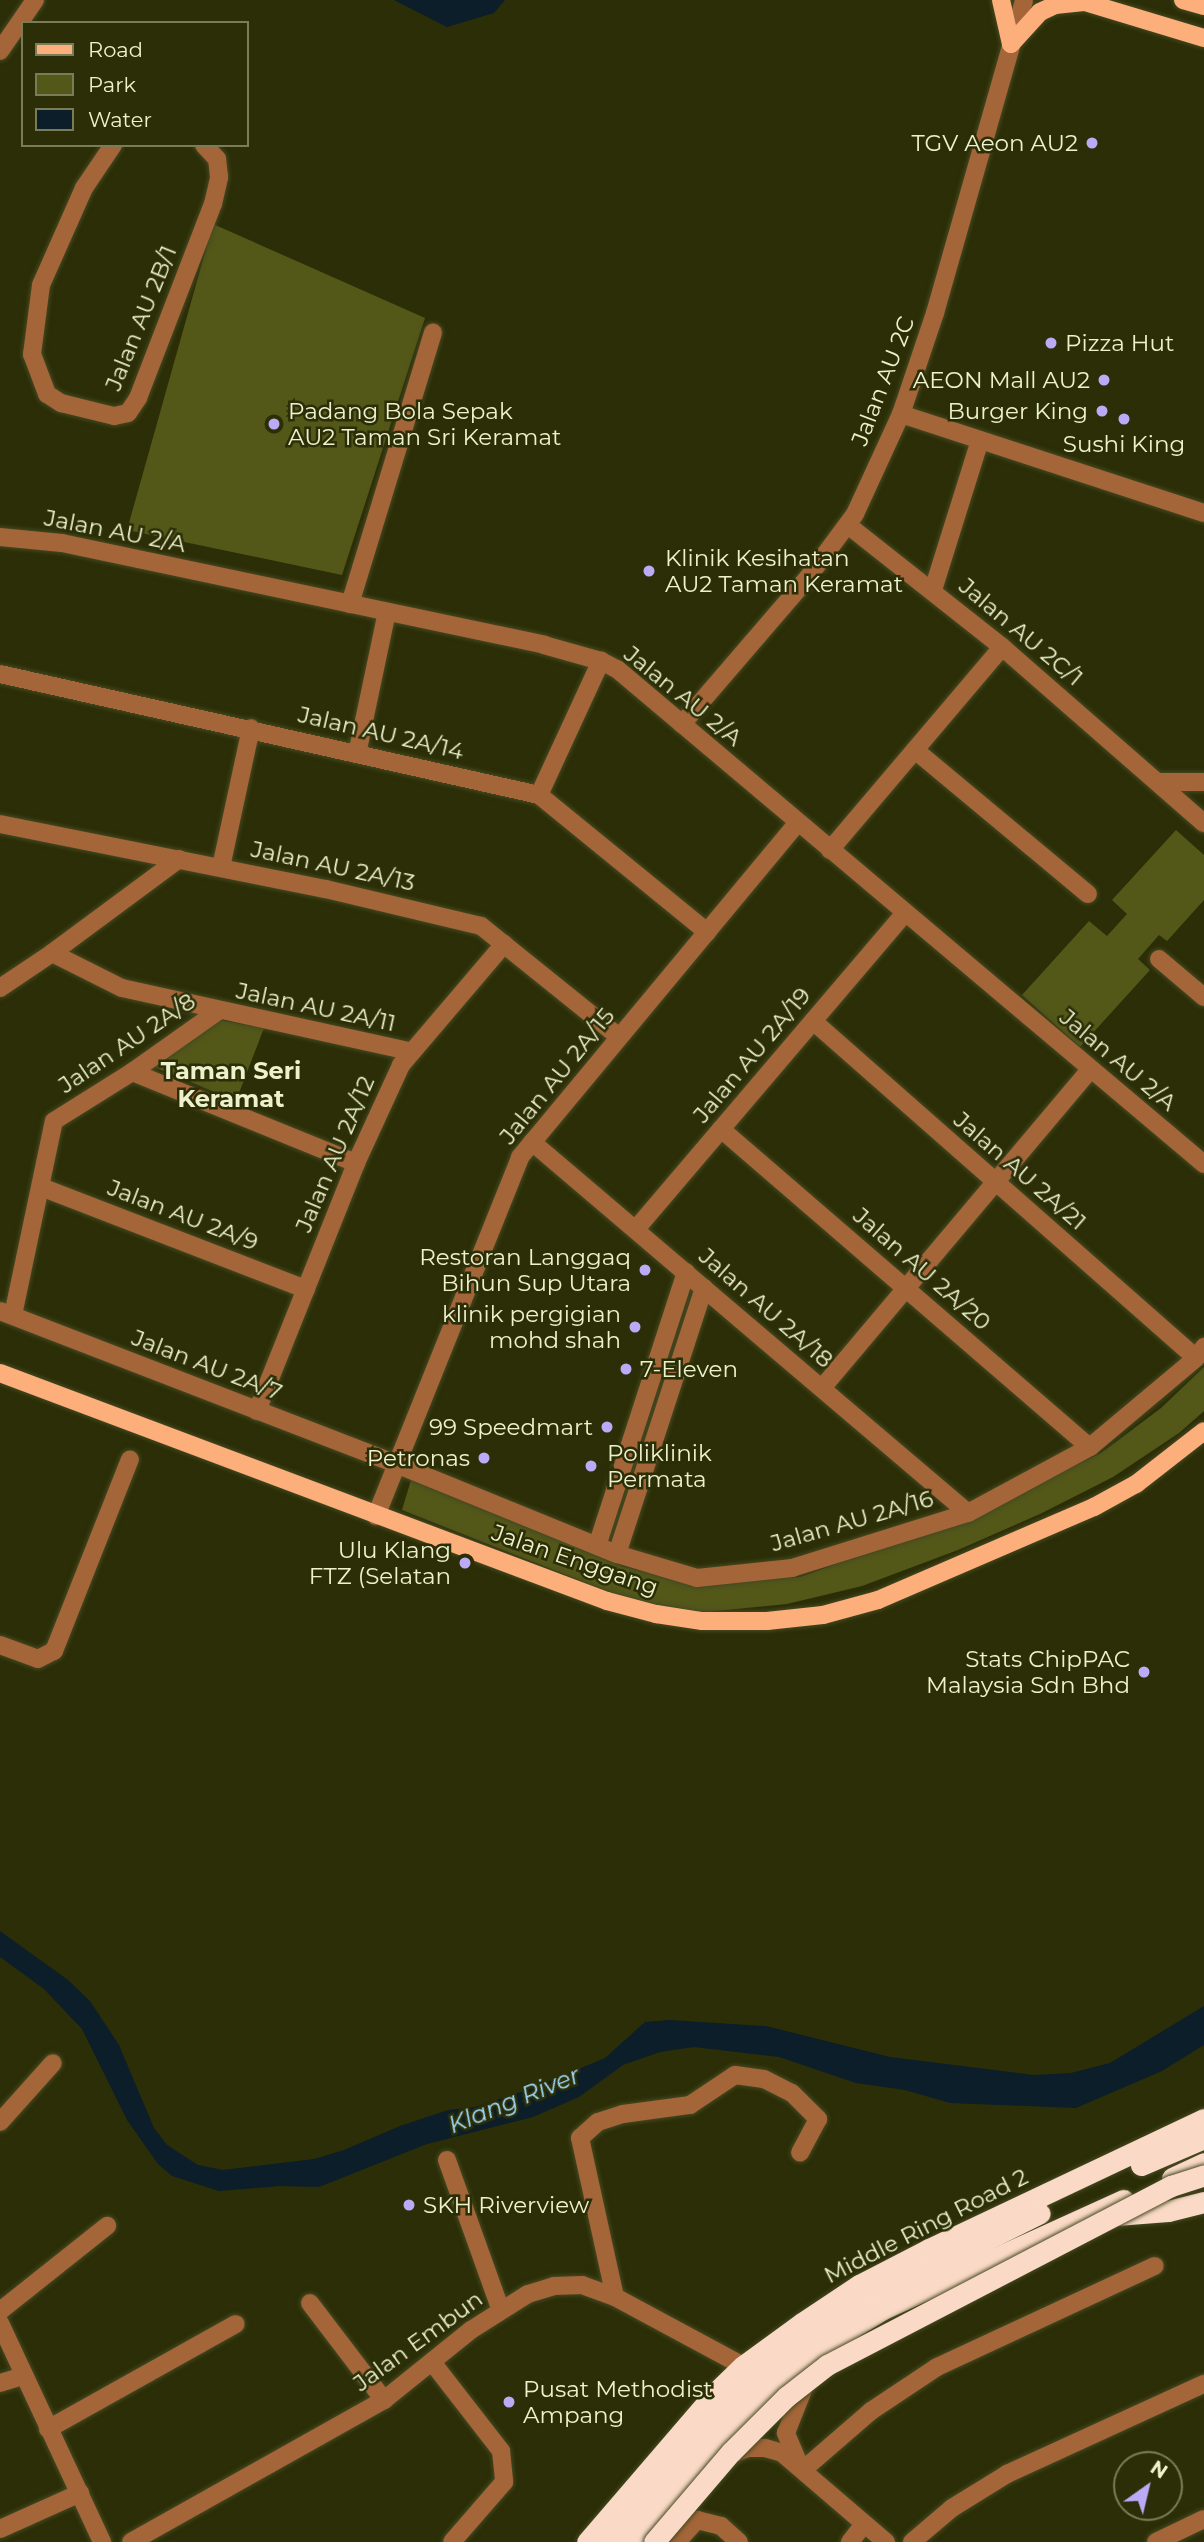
<!DOCTYPE html>
<style>
body{margin:0}
#map{position:relative;width:1204px;height:2542px;overflow:hidden;background:#2b2e06;font-family:Montserrat,sans-serif}
div>[style]{position:absolute}
[style*='--x']{left:calc(var(--x)*1px);top:calc(var(--y)*1px);width:calc(var(--w)*1px);rotate:calc(var(--a)*1deg)}
.green>*{inset:0;background:#535819}
.water>*{inset:0;background:#0b1e29}
.roads{filter:drop-shadow(0 0 2px #464922) drop-shadow(0 0 2px #464922)}
.minor>*{height:18px;margin:-9px;padding:0 9px;transform-origin:9px;border-radius:9px;background:#a46539}
.major>*{height:18px;margin:-9px;padding:0 9px;transform-origin:9px;border-radius:9px;background:#fdaf7b}
.highway>*{height:21px;margin:-10.5px;padding:0 10.5px;transform-origin:10.5px;border-radius:10.5px;background:#fadac6}
.bridges{filter:drop-shadow(0 0 2px #464922) drop-shadow(0 0 2px #464922)}
.highway-bridge>*{height:21px;margin:-10.5px;padding:0 10.5px;transform-origin:10.5px;border-radius:10.5px;background:#fadac6}
.dots>*{width:19px;height:19px;translate:-50% -50%;box-sizing:border-box;border:4px solid #2b2e06;border-radius:50%}
span{translate:-50% -50%;white-space:nowrap;text-align:center;line-height:1.15;-webkit-text-stroke:5px #2b2e06;paint-order:stroke}
.poi-label{font-size:23px;color:#edf2cd}
.right{translate:-100% -50%;text-align:right}
.left{translate:0 -50%;text-align:left}
.street-label{font-size:23px;color:#edf2cd}
.neighbourhood-label{font-size:24px;color:#edf2cd;font-weight:700}
.water-label{font-size:24px;color:#a0dcff;font-style:italic}
.legend{position:absolute;left:21px;top:21px;width:228px;height:126px;box-sizing:border-box;background:#2b2e06;border:2px solid #797c56;margin:0;padding:9px 12px;list-style:none;font-size:21px;color:#edf2cd}
.legend li{display:flex;align-items:center;gap:14px;height:35px}
.legend b{width:35px;border:2px solid #797c56}
.north{position:absolute;left:1113px;top:2451px;width:70px;height:70px;box-sizing:border-box;background:#2b2e06;border:2px solid #797c56;border-radius:50%;rotate:34deg;font-size:19px;font-weight:700;line-height:28px;text-align:center;color:#edf2cd}
.north::after{content:'';display:block;margin:auto;width:24px;height:32px;background:#bbaaf6;clip-path:polygon(50% 0,100% 100%,50% 72%,0 100%)}
</style>
<div id="map">
<div class="green">
<div style="clip-path:polygon(213px 224px,425px 318px,342px 575px,127px 530px)"></div>
<div style="clip-path:polygon(1176px 830px,1204px 855px,1204px 900px,1167px 941px,1159px 935px,1138px 959px,1150px 970px,1080px 1047px,1022px 995px,1089px 921px,1107px 936px,1127px 914px,1112px 900px)"></div>
<div style="clip-path:polygon(219px 1020px,264px 1028px,236px 1101px,154px 1067px)"></div>
<div style="clip-path:polygon(1204px 1367px,1204px 1411px,1179px 1433px,1113px 1477px,1040px 1514px,958px 1550px,862px 1586px,787px 1604px,706px 1612px,653px 1605px,604px 1590px,402px 1510px,411px 1480px,624px 1567px,700px 1584px,800px 1577px,967px 1517px,1101px 1453px,1161px 1408px)"></div>
</div>
<div class="water">
<div style="clip-path:polygon(394px 0,505px 0,494px 13px,447px 27px)"></div>
<div style="clip-path:polygon(0 1931px,68px 1980px,90px 2001px,119px 2045px,154px 2128px,167px 2145px,198px 2165px,223px 2170px,314px 2159px,344px 2150px,400px 2126px,448px 2110px,475px 2107px,533px 2088px,605px 2058px,645px 2022px,669px 2020px,766px 2026px,890px 2057px,1033px 2075px,1071px 2073px,1110px 2063px,1204px 2006px,1204px 2045px,1162px 2071px,1076px 2108px,950px 2103px,905px 2090px,856px 2083px,779px 2057px,694px 2047px,660px 2052px,623px 2065px,579px 2097px,533px 2117px,427px 2144px,319px 2187px,280px 2186px,219px 2191px,172px 2176px,158px 2164px,127px 2120px,82px 2029px,44px 1989px,0 1957px)"></div>
</div>
<div class="roads">
<div class="minor">
<div style="--x:0;--y:51;--w:62;--a:-55.5"></div>
<div style="--x:113;--y:145;--w:52;--a:124"></div>
<div style="--x:84;--y:188;--w:106;--a:113.9"></div>
<div style="--x:41;--y:285;--w:70;--a:97.4"></div>
<div style="--x:32;--y:354;--w:43;--a:69.4"></div>
<div style="--x:47;--y:394;--w:17;--a:33"></div>
<div style="--x:61;--y:403;--w:55;--a:13.8"></div>
<div style="--x:114;--y:416;--w:14;--a:-12"></div>
<div style="--x:128;--y:413;--w:18;--a:-56"></div>
<div style="--x:138;--y:398;--w:208;--a:-68.9"></div>
<div style="--x:213;--y:204;--w:28;--a:-77"></div>
<div style="--x:219;--y:177;--w:18;--a:-96"></div>
<div style="--x:217;--y:159;--w:19;--a:-133"></div>
<div style="--x:901;--y:414;--w:319;--a:18.1"></div>
<div style="--x:849;--y:526;--w:195;--a:38.3"></div>
<div style="--x:1002;--y:647;--w:268;--a:41.1"></div>
<div style="--x:0;--y:537;--w:62;--a:5.5"></div>
<div style="--x:62;--y:543;--w:493;--a:11.9"></div>
<div style="--x:544;--y:645;--w:59;--a:15.7"></div>
<div style="--x:601;--y:661;--w:18;--a:27"></div>
<div style="--x:617;--y:669;--w:768;--a:40.14"></div>
<div style="--x:933;--y:590;--w:157;--a:-72.6"></div>
<div style="--x:350;--y:604;--w:284;--a:-73"></div>
<div style="--x:0;--y:674;--w:552;--a:12.65"></div>
<div style="--x:539;--y:795;--w:217;--a:39.2"></div>
<div style="--x:682;--y:724;--w:190;--a:-49.3"></div>
<div style="--x:806;--y:580;--w:82;--a:-53.4"></div>
<div style="--x:855;--y:514;--w:110;--a:-65.3"></div>
<div style="--x:901;--y:414;--w:107;--a:-71.4"></div>
<div style="--x:935;--y:313;--w:325;--a:-74.1"></div>
<div style="--x:915;--y:750;--w:225;--a:39.8"></div>
<div style="--x:357;--y:754;--w:145;--a:-78.1"></div>
<div style="--x:1158;--y:782;--w:46;--a:0"></div>
<div style="--x:539;--y:795;--w:148;--a:-65.2"></div>
<div style="--x:0;--y:824;--w:332;--a:11.3"></div>
<div style="--x:326;--y:889;--w:159;--a:13.4"></div>
<div style="--x:481;--y:926;--w:177;--a:38.8"></div>
<div style="--x:830;--y:850;--w:266;--a:-49.7"></div>
<div style="--x:221;--y:867;--w:142;--a:-77.8"></div>
<div style="--x:52;--y:953;--w:78;--a:26.6"></div>
<div style="--x:122;--y:988;--w:297;--a:12.4"></div>
<div style="--x:1159;--y:959;--w:59;--a:40.2"></div>
<div style="--x:0;--y:988;--w:63;--a:-33.9"></div>
<div style="--x:52;--y:953;--w:158;--a:-36.5"></div>
<div style="--x:813;--y:1021;--w:510;--a:41.34"></div>
<div style="--x:132;--y:1072;--w:242;--a:22.1"></div>
<div style="--x:721;--y:1129;--w:487;--a:40.8"></div>
<div style="--x:532;--y:1142;--w:572;--a:40.4"></div>
<div style="--x:41;--y:1187;--w:284;--a:21.1"></div>
<div style="--x:636;--y:1229;--w:415;--a:-49.6"></div>
<div style="--x:0;--y:1311;--w:425;--a:21.1"></div>
<div style="--x:396;--y:1464;--w:239;--a:22.2"></div>
<div style="--x:617;--y:1554;--w:84;--a:16.7"></div>
<div style="--x:697;--y:1578;--w:96;--a:-6"></div>
<div style="--x:792;--y:1568;--w:184;--a:-17.4"></div>
<div style="--x:968;--y:1513;--w:139;--a:-28.4"></div>
<div style="--x:1090;--y:1447;--w:138;--a:-40"></div>
<div style="--x:1196;--y:1358;--w:14;--a:-54"></div>
<div style="--x:13;--y:1315;--w:198;--a:-78.1"></div>
<div style="--x:54;--y:1121;--w:92;--a:-32.1"></div>
<div style="--x:132;--y:1072;--w:105;--a:-35.3"></div>
<div style="--x:822;--y:1388;--w:417;--a:-49.9"></div>
<div style="--x:257;--y:1411;--w:267;--a:-68.2"></div>
<div style="--x:356;--y:1163;--w:108;--a:-65.3"></div>
<div style="--x:401;--y:1065;--w:159;--a:-49.6"></div>
<div style="--x:376;--y:1516;--w:387;--a:-68.1"></div>
<div style="--x:520;--y:1157;--w:434;--a:-50.3"></div>
<div style="--x:597;--y:1546;--w:288;--a:-72"></div>
<div style="--x:617;--y:1554;--w:280;--a:-71.9"></div>
<div style="--x:0;--y:1645;--w:40;--a:20.2"></div>
<div style="--x:38;--y:1659;--w:18;--a:-27"></div>
<div style="--x:54;--y:1651;--w:206;--a:-68.4"></div>
<div style="--x:0;--y:2122;--w:79;--a:-48.1"></div>
<div style="--x:447;--y:2160;--w:160;--a:70.3"></div>
<div style="--x:615;--y:2297;--w:163;--a:-102.4"></div>
<div style="--x:580;--y:2138;--w:24;--a:-42"></div>
<div style="--x:598;--y:2122;--w:26;--a:-18"></div>
<div style="--x:623;--y:2114;--w:68;--a:-7.7"></div>
<div style="--x:690;--y:2105;--w:54;--a:-33.7"></div>
<div style="--x:735;--y:2075;--w:29;--a:8"></div>
<div style="--x:764;--y:2079;--w:31;--a:27"></div>
<div style="--x:792;--y:2093;--w:37;--a:45"></div>
<div style="--x:818;--y:2119;--w:38;--a:118"></div>
<div style="--x:310;--y:2303;--w:122;--a:52.7"></div>
<div style="--x:0;--y:2311;--w:137;--a:-38.5"></div>
<div style="--x:0;--y:2323;--w:242;--a:65"></div>
<div style="--x:432;--y:2362;--w:113;--a:52.2"></div>
<div style="--x:501;--y:2451;--w:31;--a:84"></div>
<div style="--x:504;--y:2482;--w:79;--a:130.9"></div>
<div style="--x:0;--y:2383;--w:24;--a:-17"></div>
<div style="--x:48;--y:2429;--w:215;--a:-29.2"></div>
<div style="--x:729;--y:2455;--w:20;--a:-20"></div>
<div style="--x:748;--y:2448;--w:17;--a:0"></div>
<div style="--x:765;--y:2448;--w:18;--a:16"></div>
<div style="--x:782;--y:2453;--w:137;--a:40.6"></div>
<div style="--x:799;--y:2464;--w:34;--a:-113"></div>
<div style="--x:786;--y:2433;--w:57;--a:-68.4"></div>
<div style="--x:804;--y:2469;--w:89;--a:-40.9"></div>
<div style="--x:871;--y:2411;--w:79;--a:-33.7"></div>
<div style="--x:937;--y:2367;--w:240;--a:-24.9"></div>
<div style="--x:0;--y:2529;--w:88;--a:-24.2"></div>
<div style="--x:131;--y:2542;--w:290;--a:-29.3"></div>
<div style="--x:384;--y:2400;--w:112;--a:-38.8"></div>
<div style="--x:471;--y:2330;--w:67;--a:-32.3"></div>
<div style="--x:528;--y:2294;--w:27;--a:-17"></div>
<div style="--x:554;--y:2286;--w:28;--a:-2"></div>
<div style="--x:582;--y:2285;--w:35;--a:20"></div>
<div style="--x:615;--y:2297;--w:145;--a:28.3"></div>
<div style="--x:677;--y:2542;--w:30;--a:-48"></div>
<div style="--x:697;--y:2520;--w:25;--a:14"></div>
<div style="--x:721;--y:2526;--w:24;--a:42"></div>
<div style="--x:850;--y:2542;--w:23;--a:-52"></div>
<div style="--x:912;--y:2542;--w:52;--a:-40.4"></div>
<div style="--x:952;--y:2508;--w:65;--a:-31.7"></div>
<div style="--x:1007;--y:2474;--w:217;--a:-24.6"></div>
<div style="--x:1156;--y:2542;--w:53;--a:-25.6"></div>
</div>
<div class="major">
<div style="--x:1001;--y:0;--w:45;--a:77.2"></div>
<div style="--x:1078;--y:0;--w:132;--a:16.8"></div>
<div style="--x:1183;--y:0;--w:22;--a:16"></div>
<div style="--x:1011;--y:44;--w:43;--a:-47.8"></div>
<div style="--x:1040;--y:12;--w:17;--a:-25"></div>
<div style="--x:1055;--y:5;--w:29;--a:-6"></div>
<div style="--x:0;--y:1373;--w:648;--a:20.59"></div>
<div style="--x:607;--y:1601;--w:51;--a:14.9"></div>
<div style="--x:656;--y:1614;--w:47;--a:8.7"></div>
<div style="--x:702;--y:1621;--w:65;--a:0"></div>
<div style="--x:767;--y:1621;--w:56;--a:-6.1"></div>
<div style="--x:823;--y:1615;--w:57;--a:-15.3"></div>
<div style="--x:878;--y:1600;--w:235;--a:-23.3"></div>
<div style="--x:1094;--y:1507;--w:48;--a:-28.7"></div>
<div style="--x:1136;--y:1484;--w:86;--a:-37.9"></div>
</div>
<div class="highway">
<div style="--x:1141;--y:2165;--w:69;--a:-23.2"></div>
<div style="--x:1172;--y:2178;--w:35;--a:-25"></div>
<div style="--x:1116;--y:2215;--w:52;--a:-4.4"></div>
<div style="--x:1168;--y:2211;--w:37;--a:-14"></div>
<div style="--x:587;--y:2542;--w:196;--a:-49.3"></div>
<div style="--x:715;--y:2393;--w:39;--a:-44"></div>
<div style="--x:743;--y:2366;--w:73;--a:-36.1"></div>
<div style="--x:802;--y:2323;--w:69;--a:-33.7"></div>
<div style="--x:859;--y:2285;--w:79;--a:-27.2"></div>
<div style="--x:929;--y:2249;--w:304;--a:-25.3"></div>
<div style="--x:607;--y:2542;--w:89;--a:-50.4"></div>
<div style="--x:664;--y:2473;--w:122;--a:-45.3"></div>
<div style="--x:750;--y:2386;--w:69;--a:-41.5"></div>
<div style="--x:802;--y:2340;--w:84;--a:-31.8"></div>
<div style="--x:873;--y:2296;--w:186;--a:-26.4"></div>
<div style="--x:629;--y:2542;--w:140;--a:-48.5"></div>
<div style="--x:722;--y:2437;--w:77;--a:-43.4"></div>
<div style="--x:778;--y:2384;--w:66;--a:-39.5"></div>
<div style="--x:829;--y:2342;--w:63;--a:-31.4"></div>
<div style="--x:883;--y:2309;--w:264;--a:-24.4"></div>
</div>
</div>
<div class="bridges">
<div class="highway-bridge">
<div style="--x:654;--y:2542;--w:118;--a:-49.5"></div>
<div style="--x:731;--y:2452;--w:78;--a:-45"></div>
<div style="--x:786;--y:2397;--w:52;--a:-38"></div>
<div style="--x:827;--y:2365;--w:388;--a:-27.5"></div>
<div style="--x:1171;--y:2186;--w:35;--a:-18"></div>
</div>
</div>
<div class="dots">
<div style="left:1092px;top:143px;background:#bbaaf6"></div>
<div style="left:1051px;top:343px;background:#bbaaf6"></div>
<div style="left:1104px;top:380px;background:#bbaaf6"></div>
<div style="left:1102px;top:411px;background:#bbaaf6"></div>
<div style="left:1124px;top:419px;background:#bbaaf6"></div>
<div style="left:274px;top:424px;background:#bbaaf6"></div>
<div style="left:649px;top:571px;background:#bbaaf6"></div>
<div style="left:645px;top:1270px;background:#bbaaf6"></div>
<div style="left:635px;top:1327px;background:#bbaaf6"></div>
<div style="left:626px;top:1369px;background:#bbaaf6"></div>
<div style="left:607px;top:1427px;background:#bbaaf6"></div>
<div style="left:484px;top:1458px;background:#bbaaf6"></div>
<div style="left:591px;top:1466px;background:#bbaaf6"></div>
<div style="left:465px;top:1563px;background:#bbaaf6"></div>
<div style="left:1144px;top:1672px;background:#bbaaf6"></div>
<div style="left:409px;top:2205px;background:#bbaaf6"></div>
<div style="left:509px;top:2402px;background:#bbaaf6"></div>
</div>
<div class="poi-label">
<span class="right" style="left:1078px;top:143px">TGV Aeon AU2</span>
<span class="left" style="left:1065px;top:343px">Pizza Hut</span>
<span class="right" style="left:1090px;top:380px">AEON Mall AU2</span>
<span class="left" style="left:288px;top:424px">Padang Bola Sepak<br>AU2 Taman Sri Keramat</span>
<span class="right" style="left:1088px;top:411px">Burger King</span>
<span style="left:1124px;top:444px">Sushi King</span>
<span class="left" style="left:665px;top:571px">Klinik Kesihatan<br>AU2 Taman Keramat</span>
<span class="right" style="left:631px;top:1270px">Restoran Langgaq<br>Bihun Sup Utara</span>
<span class="right" style="left:621px;top:1327px">klinik pergigian<br>mohd shah</span>
<span class="left" style="left:640px;top:1369px">7-Eleven</span>
<span class="right" style="left:593px;top:1427px">99 Speedmart</span>
<span class="left" style="left:607px;top:1466px">Poliklinik<br>Permata</span>
<span class="right" style="left:470px;top:1458px">Petronas</span>
<span class="right" style="left:451px;top:1563px">Ulu Klang<br>FTZ (Selatan</span>
<span class="right" style="left:1130px;top:1672px">Stats ChipPAC<br>Malaysia Sdn Bhd</span>
<span class="left" style="left:423px;top:2205px">SKH Riverview</span>
<span class="left" style="left:523px;top:2402px">Pusat Methodist<br>Ampang</span>
</div>
<div class="street-label">
<span style="left:141px;top:318px;rotate:-68deg">Jalan AU 2B/1</span>
<span style="left:883px;top:381px;rotate:-69deg">Jalan AU 2C</span>
<span style="left:115px;top:531px;rotate:11deg">Jalan AU 2/A</span>
<span style="left:1021px;top:632px;rotate:40deg">Jalan AU 2C/1</span>
<span style="left:683px;top:696px;rotate:39deg">Jalan AU 2/A</span>
<span style="left:381px;top:733px;rotate:13deg">Jalan AU 2A/14</span>
<span style="left:333px;top:866px;rotate:12deg">Jalan AU 2A/13</span>
<span style="left:316px;top:1007px;rotate:12deg">Jalan AU 2A/11</span>
<span style="left:127px;top:1043px;rotate:-34deg">Jalan AU 2A/8</span>
<span style="left:752px;top:1055px;rotate:-50deg">Jalan AU 2A/19</span>
<span style="left:1118px;top:1060px;rotate:40deg">Jalan AU 2/A</span>
<span style="left:557px;top:1076px;rotate:-51deg">Jalan AU 2A/15</span>
<span style="left:335px;top:1154px;rotate:-67deg">Jalan AU 2A/12</span>
<span style="left:1020px;top:1171px;rotate:41deg">Jalan AU 2A/21</span>
<span style="left:183px;top:1215px;rotate:21deg">Jalan AU 2A/9</span>
<span style="left:922px;top:1269px;rotate:41deg">Jalan AU 2A/20</span>
<span style="left:766px;top:1308px;rotate:41deg">Jalan AU 2A/18</span>
<span style="left:207px;top:1365px;rotate:21deg">Jalan AU 2A/7</span>
<span style="left:852px;top:1521px;rotate:-16deg">Jalan AU 2A/16</span>
<span style="left:575px;top:1560px;rotate:19deg">Jalan Enggang</span>
<span style="left:926px;top:2226px;rotate:-27deg">Middle Ring Road 2</span>
<span style="left:418px;top:2341px;rotate:-36deg">Jalan Embun</span>
</div>
<div class="neighbourhood-label">
<span style="left:231px;top:1085px">Taman Seri<br>Keramat</span>
</div>
<div class="water-label">
<span style="left:514px;top:2100px;rotate:-22deg">Klang River</span>
</div>
<ul class="legend">
<li><b style="height:9px;background:#fdaf7b"></b>Road</li>
<li><b style="height:19px;background:#535819"></b>Park</li>
<li><b style="height:19px;background:#0b1e29"></b>Water</li>
</ul>
<div class="north">N</div>
</div>
